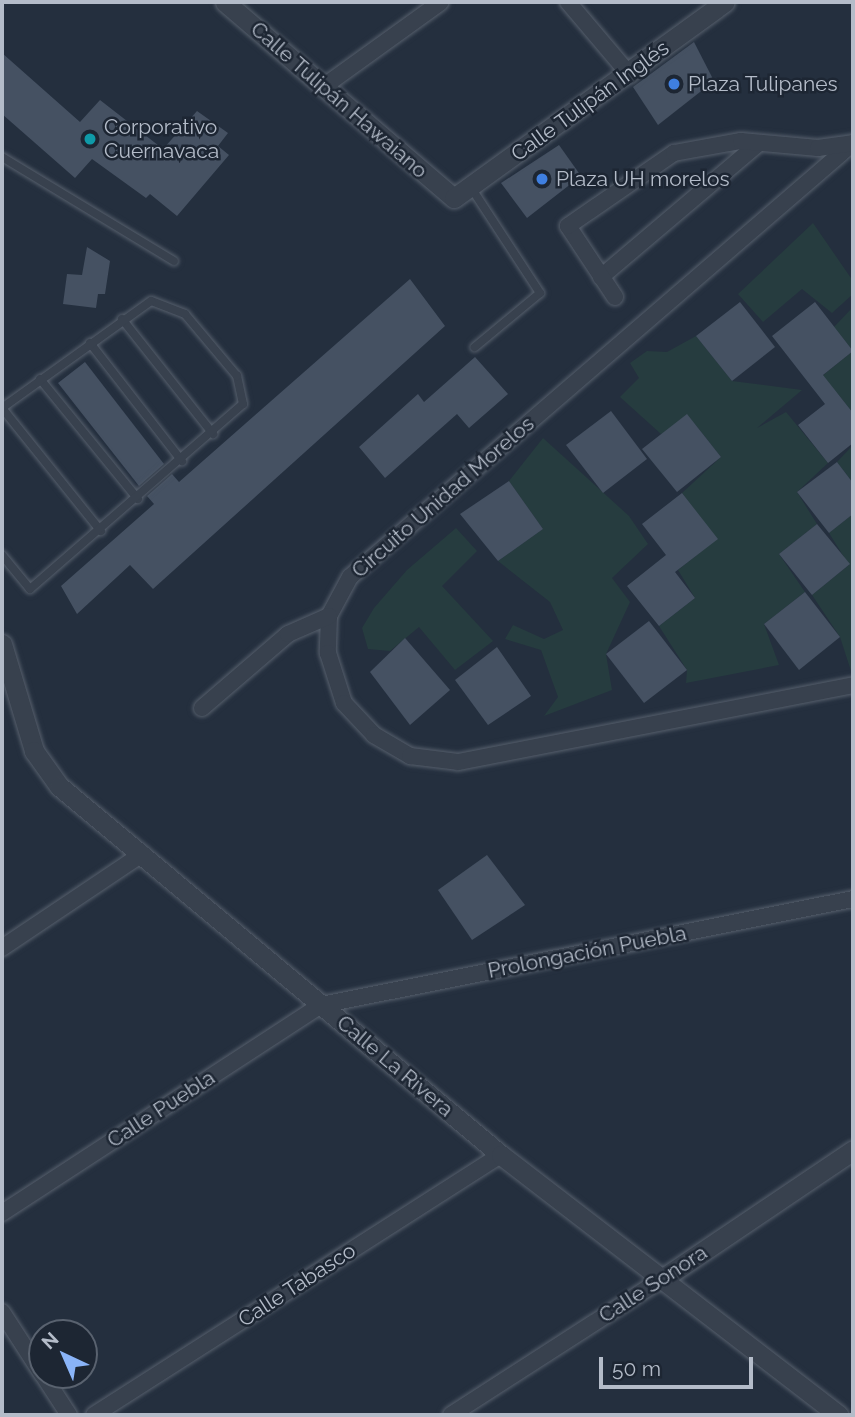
<!DOCTYPE html>
<meta charset="utf-8">
<style>
body{margin:0}
#map{position:relative;width:855px;height:1417px;overflow:hidden;background:#242f3e;font-family:Raleway,sans-serif}
div>[style]{position:absolute}
[style*='--x']{left:calc(var(--x)*1px);top:calc(var(--y)*1px);width:calc(var(--w)*1px);rotate:calc(var(--a)*1deg)}
.green>*{inset:0;background:#263c3f}
.building>*{inset:0;background:#455162}
.roads{filter:drop-shadow(0 0 2px #565f6c) drop-shadow(0 0 2px #565f6c)}
.service>*{height:8px;margin:-4px;padding:0 4px;transform-origin:4px;border-radius:4px;background:#38414e}
.minor>*{height:16px;margin:-8px;padding:0 8px;transform-origin:8px;border-radius:8px;background:#38414e}
.tertiary>*{height:19px;margin:-9.5px;padding:0 9.5px;transform-origin:9.5px;border-radius:9.5px;background:#38414e}
.dots>*{width:19px;height:19px;translate:-50% -50%;box-sizing:border-box;border:4px solid #1d2633;border-radius:50%}
span{translate:-50% -50%;white-space:nowrap;text-align:center;line-height:1.15;-webkit-text-stroke:5px #1d2633;paint-order:stroke}
.poi-label{font-size:21px;color:#b4bcc9}
.left{translate:0 -50%;text-align:left}
.street-label{font-size:21px;color:#b4bcc9}
.frame{position:absolute;inset:0;border:4px solid #b4bcc9;pointer-events:none}
.north{position:absolute;left:28px;top:1319px;width:70px;height:70px;box-sizing:border-box;background:#1d2633;border:2px solid #59626f;border-radius:50%;rotate:316deg;font-size:19px;font-weight:700;line-height:28px;text-align:center;color:#b4bcc9}
.north::after{content:'';display:block;margin:auto;width:24px;height:32px;background:#8ab4f8;clip-path:polygon(50% 0,100% 100%,50% 72%,0 100%)}
.scale{position:absolute;left:599px;top:1357px;width:154px;height:32px;box-sizing:border-box;border:4px solid #b4bcc9;border-top:0;padding-left:9px;font-size:21px;line-height:24px;white-space:nowrap;color:#b4bcc9;-webkit-text-stroke:5px #1d2633;paint-order:stroke}
</style>
<div id="map">
<div class="green">
<div style="clip-path:polygon(813px 223px,853px 281px,853px 294px,832px 313px,802px 289px,763px 322px,738px 294px)"></div>
<div style="clip-path:polygon(853px 307px,853px 351px,834px 327px)"></div>
<div style="clip-path:polygon(696px 336px,732px 381px,802px 390px,757px 428px,786px 412px,828px 463px,797px 492px,817px 524px,779px 554px,805px 592px,764px 624px,779px 665px,686px 683px,687px 670px,659px 626px,695px 598px,678px 570px,717px 539px,682px 493px,721px 457px,694px 423px,661px 434px,620px 397px,639px 378px,630px 363px,647px 351px,667px 352px)"></div>
<div style="clip-path:polygon(853px 351px,853px 413px,838px 394px,811px 385px)"></div>
<div style="clip-path:polygon(543px 438px,629px 516px,648px 544px,612px 578px,630px 602px,606px 654px,612px 690px,544px 716px,558px 697px,541px 650px,505px 639px,513px 625px,544px 639px,563px 630px,550px 602px,498px 561px,543px 529px,509px 481px)"></div>
<div style="clip-path:polygon(853px 445px,853px 483px,837px 462px)"></div>
<div style="clip-path:polygon(853px 514px,853px 670px,851px 671px,840px 637px,812px 595px,849px 565px,829px 533px)"></div>
<div style="clip-path:polygon(456px 528px,477px 551px,442px 586px,493px 641px,455px 670px,419px 627px,390px 651px,368px 649px,362px 628px,374px 608px,407px 570px)"></div>
</div>
<div class="building">
<div style="clip-path:polygon(694px 42px,714px 81px,658px 125px,633px 87px)"></div>
<div style="clip-path:polygon(2px 53px,80px 122px,100px 100px,163px 149px,197px 111px,228px 133px,218px 146px,229px 155px,177px 216px,150px 194px,146px 198px,92px 159px,75px 178px,2px 114px)"></div>
<div style="clip-path:polygon(559px 145px,581px 176px,527px 218px,501px 183px)"></div>
<div style="clip-path:polygon(87px 247px,110px 261px,105px 294px,98px 294px,96px 308px,63px 304px,67px 274px,82px 275px)"></div>
<div style="clip-path:polygon(410px 279px,445px 326px,153px 589px,130px 565px,77px 614px,61px 586px,154px 504px,147px 496px,172px 474px,179px 482px)"></div>
<div style="clip-path:polygon(740px 302px,775px 347px,732px 381px,696px 336px)"></div>
<div style="clip-path:polygon(815px 302px,853px 351px,823px 375px,853px 413px,853px 443px,828px 463px,798px 425px,825px 404px,772px 336px)"></div>
<div style="clip-path:polygon(475px 357px,508px 394px,469px 428px,457px 414px,385px 478px,359px 447px,418px 394px,424px 402px)"></div>
<div style="clip-path:polygon(85px 362px,164px 464px,139px 486px,58px 383px)"></div>
<div style="clip-path:polygon(611px 411px,647px 459px,603px 493px,566px 445px)"></div>
<div style="clip-path:polygon(687px 414px,721px 457px,677px 492px,642px 449px)"></div>
<div style="clip-path:polygon(837px 462px,853px 483px,853px 514px,829px 533px,797px 492px)"></div>
<div style="clip-path:polygon(509px 481px,543px 529px,498px 561px,460px 514px)"></div>
<div style="clip-path:polygon(682px 493px,718px 539px,675px 572px,695px 598px,659px 626px,627px 586px,666px 555px,642px 524px)"></div>
<div style="clip-path:polygon(817px 524px,850px 564px,812px 595px,779px 554px)"></div>
<div style="clip-path:polygon(805px 592px,840px 637px,799px 670px,764px 624px)"></div>
<div style="clip-path:polygon(649px 621px,687px 670px,644px 703px,606px 654px)"></div>
<div style="clip-path:polygon(405px 638px,450px 690px,410px 725px,370px 672px)"></div>
<div style="clip-path:polygon(497px 647px,531px 696px,488px 725px,455px 680px)"></div>
<div style="clip-path:polygon(487px 855px,525px 905px,472px 940px,438px 890px)"></div>
</div>
<div class="roads">
<div class="service">
<div style="--x:2;--y:157;--w:201;--a:31.2"></div>
<div style="--x:470;--y:186;--w:128;--a:56.8"></div>
<div style="--x:540;--y:293;--w:85;--a:140.3"></div>
<div style="--x:122;--y:319;--w:147;--a:51.6"></div>
<div style="--x:90;--y:343;--w:150;--a:52.1"></div>
<div style="--x:40;--y:379;--w:155;--a:50.8"></div>
<div style="--x:2;--y:408;--w:158;--a:51.2"></div>
<div style="--x:2;--y:555;--w:44;--a:50.5"></div>
<div style="--x:30;--y:589;--w:282;--a:-41"></div>
<div style="--x:243;--y:404;--w:29;--a:-102"></div>
<div style="--x:237;--y:376;--w:81;--a:-130"></div>
<div style="--x:185;--y:314;--w:36;--a:-159"></div>
<div style="--x:151;--y:301;--w:180;--a:144.3"></div>
</div>
<div class="minor">
<div style="--x:568;--y:2;--w:96;--a:49.7"></div>
<div style="--x:323;--y:87;--w:145;--a:-35.8"></div>
<div style="--x:853;--y:143;--w:664;--a:139.21"></div>
<div style="--x:350;--y:577;--w:44;--a:118.3"></div>
<div style="--x:329;--y:616;--w:37;--a:92"></div>
<div style="--x:328;--y:653;--w:52;--a:72.3"></div>
<div style="--x:344;--y:703;--w:44;--a:46.8"></div>
<div style="--x:374;--y:735;--w:42;--a:30.3"></div>
<div style="--x:410;--y:756;--w:48;--a:7.1"></div>
<div style="--x:458;--y:762;--w:402;--a:-11"></div>
<div style="--x:601;--y:277;--w:207;--a:-40.3"></div>
<div style="--x:615;--y:297;--w:85;--a:-123.5"></div>
<div style="--x:568;--y:226;--w:129;--a:-34.6"></div>
<div style="--x:674;--y:153;--w:68;--a:-10.2"></div>
<div style="--x:741;--y:141;--w:77;--a:5.2"></div>
<div style="--x:818;--y:148;--w:35;--a:-8"></div>
<div style="--x:202;--y:708;--w:113;--a:-40.7"></div>
<div style="--x:288;--y:634;--w:45;--a:-23.7"></div>
<div style="--x:2;--y:948;--w:169;--a:-33.9"></div>
<div style="--x:2;--y:1213;--w:381;--a:-33.1"></div>
<div style="--x:321;--y:1005;--w:542;--a:-11.27"></div>
<div style="--x:2;--y:1312;--w:74;--a:57.2"></div>
<div style="--x:43;--y:1375;--w:48;--a:57"></div>
<div style="--x:94;--y:1415;--w:483;--a:-32.6"></div>
<div style="--x:451;--y:1415;--w:251;--a:-32.8"></div>
</div>
<div class="tertiary">
<div style="--x:225;--y:2;--w:301;--a:40.6"></div>
<div style="--x:454;--y:198;--w:334;--a:-35.9"></div>
<div style="--x:2;--y:644;--w:112;--a:73.3"></div>
<div style="--x:34;--y:751;--w:43;--a:54.5"></div>
<div style="--x:59;--y:786;--w:576;--a:39.86"></div>
<div style="--x:501;--y:1155;--w:426;--a:37.6"></div>
<div style="--x:662;--y:1279;--w:230;--a:-34"></div>
</div>
</div>
<div class="dots">
<div style="left:674px;top:84px;background:#3f7fe0"></div>
<div style="left:90px;top:139px;background:#0f9aa8"></div>
<div style="left:542px;top:179px;background:#3f7fe0"></div>
</div>
<div class="poi-label">
<span class="left" style="left:688px;top:84px">Plaza Tulipanes</span>
<span class="left" style="left:104px;top:139px">Corporativo<br>Cuernavaca</span>
<span class="left" style="left:556px;top:179px">Plaza UH morelos</span>
</div>
<div class="street-label">
<span style="left:339px;top:100px;rotate:41deg">Calle Tulipán Hawaiano</span>
<span style="left:590px;top:101px;rotate:-36deg">Calle Tulipán Inglés</span>
<span style="left:443px;top:497px;rotate:-41deg">Circuito Unidad Morelos</span>
<span style="left:587px;top:952px;rotate:-11deg">Prolongación Puebla</span>
<span style="left:395px;top:1066px;rotate:40deg">Calle La Rivera</span>
<span style="left:161px;top:1109px;rotate:-33deg">Calle Puebla</span>
<span style="left:653px;top:1284px;rotate:-33deg">Calle Sonora</span>
<span style="left:297px;top:1285px;rotate:-33deg">Calle Tabasco</span>
</div>
<div class="frame"></div>
<div class="north">N</div>
<div class="scale">50 m</div>
</div>
